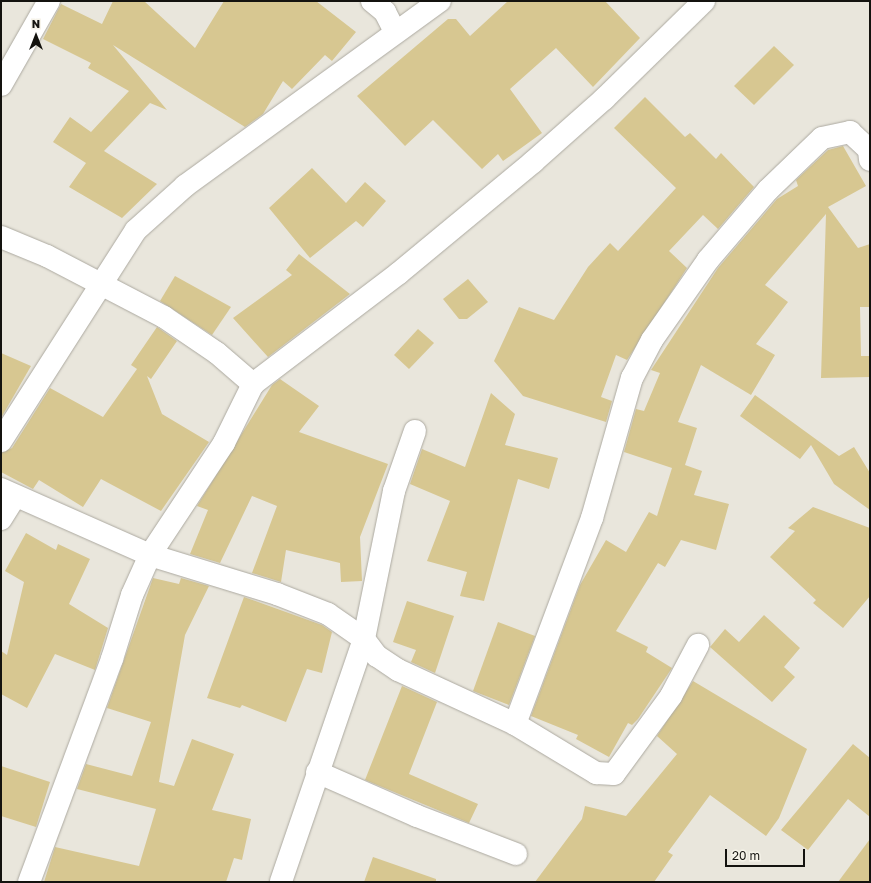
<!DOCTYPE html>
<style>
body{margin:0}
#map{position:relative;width:871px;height:883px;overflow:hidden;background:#e9e6dc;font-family:"Golos Text",sans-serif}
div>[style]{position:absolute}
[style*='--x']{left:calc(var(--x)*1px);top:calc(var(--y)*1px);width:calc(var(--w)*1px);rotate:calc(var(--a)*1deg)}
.building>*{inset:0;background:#d7c791}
.roads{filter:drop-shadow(0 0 1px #aca9a0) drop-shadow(0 0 1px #aca9a0)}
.street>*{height:22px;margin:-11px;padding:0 11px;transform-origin:11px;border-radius:11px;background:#fff}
span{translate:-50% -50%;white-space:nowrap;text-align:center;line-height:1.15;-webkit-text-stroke:3.5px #f6f3e9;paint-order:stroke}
.frame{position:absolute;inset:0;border:2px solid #14130f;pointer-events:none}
.north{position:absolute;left:16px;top:16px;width:40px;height:40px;-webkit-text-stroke:3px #f6f3e9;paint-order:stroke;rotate:0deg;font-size:11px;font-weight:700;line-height:16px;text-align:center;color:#14130f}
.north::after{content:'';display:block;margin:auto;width:14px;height:18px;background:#14130f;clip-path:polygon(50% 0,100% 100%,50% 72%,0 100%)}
.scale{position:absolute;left:725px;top:849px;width:80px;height:18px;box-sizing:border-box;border:2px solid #14130f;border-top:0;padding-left:5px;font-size:12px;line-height:14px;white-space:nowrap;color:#14130f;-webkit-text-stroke:3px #f6f3e9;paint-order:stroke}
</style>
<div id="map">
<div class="building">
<div style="clip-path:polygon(113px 1px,144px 1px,195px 48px,224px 1px,316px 1px,356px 32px,332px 61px,325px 55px,292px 89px,283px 81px,263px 114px,245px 127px,113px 45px,167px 110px,150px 103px,104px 151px,157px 184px,122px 218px,69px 187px,86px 163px,53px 142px,70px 117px,91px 132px,129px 91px,88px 68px,91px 63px,43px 39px,61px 4px,102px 24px)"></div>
<div style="clip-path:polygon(508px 1px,605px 1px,640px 38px,593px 87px,556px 48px,510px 89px,542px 133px,503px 161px,498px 154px,482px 169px,433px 120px,405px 146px,357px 96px,448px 19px,456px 19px,470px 36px)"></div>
<div style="clip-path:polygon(774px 46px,794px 65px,754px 105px,734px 86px)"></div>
<div style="clip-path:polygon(645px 97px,685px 137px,690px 133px,716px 159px,721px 153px,754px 187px,718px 229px,703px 215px,669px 251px,687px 268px,627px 360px,616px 355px,601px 397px,612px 401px,606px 422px,523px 396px,494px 361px,519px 307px,554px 320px,588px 267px,610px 243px,618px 251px,676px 188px,614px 128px)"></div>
<div style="clip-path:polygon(843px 146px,866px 186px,828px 207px,858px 248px,870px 244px,870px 307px,860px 307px,861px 356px,870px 356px,870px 377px,821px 378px,826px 214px,765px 285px,788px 302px,756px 344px,775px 355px,751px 395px,701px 365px,678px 422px,697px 428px,685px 465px,702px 471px,694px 495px,729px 504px,716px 550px,681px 540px,665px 567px,658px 563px,616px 631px,648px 647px,646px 652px,672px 668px,638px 719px,632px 725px,628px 723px,609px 757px,576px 739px,578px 735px,531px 716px,580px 585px,606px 540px,626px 552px,649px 512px,657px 516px,672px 468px,624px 452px,636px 409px,644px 411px,660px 373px,651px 370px,718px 268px,777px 199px,798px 186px,796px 180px,828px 150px)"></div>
<div style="clip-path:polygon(312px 168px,346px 203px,365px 182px,386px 201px,363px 227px,356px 221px,310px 258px,269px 208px)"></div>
<div style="clip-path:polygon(299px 254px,350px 294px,268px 357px,233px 318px,292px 275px,286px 270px)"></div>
<div style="clip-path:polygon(175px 276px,231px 307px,212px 335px,160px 301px)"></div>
<div style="clip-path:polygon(468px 279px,488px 302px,467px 319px,459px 319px,443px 299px)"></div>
<div style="clip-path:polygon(157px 327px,177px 341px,151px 379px,147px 376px,162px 414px,209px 442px,161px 511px,101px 479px,83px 507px,39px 480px,33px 489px,1px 472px,1px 453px,12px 448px,50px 388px,103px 417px,137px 369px,131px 365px)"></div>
<div style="clip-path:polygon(418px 329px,434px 343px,409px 369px,394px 355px)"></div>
<div style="clip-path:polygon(1px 353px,31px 366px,1px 418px)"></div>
<div style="clip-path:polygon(280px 379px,319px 406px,299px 432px,388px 464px,360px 537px,362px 581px,341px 582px,340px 563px,286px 550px,281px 582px,252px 573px,277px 506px,252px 496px,220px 563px,190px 554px,208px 510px,197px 506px,272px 385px)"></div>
<div style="clip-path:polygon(491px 393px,515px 414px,505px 445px,558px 458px,549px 489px,518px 479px,484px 601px,460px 596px,467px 572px,427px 561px,450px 501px,410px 484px,422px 449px,465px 467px)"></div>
<div style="clip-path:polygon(755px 395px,839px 456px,854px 447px,870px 473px,870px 510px,834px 484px,811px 445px,800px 459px,740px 416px)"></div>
<div style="clip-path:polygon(813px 507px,870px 528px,870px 596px,843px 628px,813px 603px,816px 600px,770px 557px,795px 531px,788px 528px)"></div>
<div style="clip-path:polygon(26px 533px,56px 550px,58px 544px,90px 559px,69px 604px,108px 628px,95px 670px,55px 654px,27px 708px,1px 694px,1px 651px,7px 655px,24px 582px,5px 571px)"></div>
<div style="clip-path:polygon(153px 578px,179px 584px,181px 578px,209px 586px,185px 635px,159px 782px,174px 786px,192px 739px,234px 754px,212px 810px,251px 819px,242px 860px,234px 858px,226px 882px,44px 882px,55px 847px,139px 866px,156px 809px,77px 789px,86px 764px,132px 776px,151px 722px,107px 708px)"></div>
<div style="clip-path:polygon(244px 597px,322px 625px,332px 632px,322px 673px,307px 669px,286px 722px,242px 705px,240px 708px,207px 698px)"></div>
<div style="clip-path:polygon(407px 601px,454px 616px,435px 673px,411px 662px,416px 650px,393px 642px)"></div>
<div style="clip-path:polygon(764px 615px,800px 648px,784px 667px,795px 677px,772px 702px,710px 647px,725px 629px,739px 642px)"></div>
<div style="clip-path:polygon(498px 622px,535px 636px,509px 705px,473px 691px)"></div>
<div style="clip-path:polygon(693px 681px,807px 749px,779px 818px,766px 836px,710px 795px,668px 852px,673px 855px,654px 882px,535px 882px,582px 819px,585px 806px,626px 816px,677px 754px,657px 736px)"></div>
<div style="clip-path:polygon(402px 686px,437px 702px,409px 774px,478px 804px,469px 823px,365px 780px)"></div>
<div style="clip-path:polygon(853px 744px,870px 758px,870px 817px,848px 799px,808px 850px,781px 830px)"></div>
<div style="clip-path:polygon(1px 766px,50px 782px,36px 827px,1px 816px)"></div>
<div style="clip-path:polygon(870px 839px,870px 882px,838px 882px)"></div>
<div style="clip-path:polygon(373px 857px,436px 879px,436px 882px,364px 882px)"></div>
</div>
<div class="roads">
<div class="street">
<div style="--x:372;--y:1;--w:17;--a:40"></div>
<div style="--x:385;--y:12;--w:22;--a:63"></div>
<div style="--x:1;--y:85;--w:97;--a:-60.3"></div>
<div style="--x:1;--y:237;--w:50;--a:22.4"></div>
<div style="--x:47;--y:256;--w:132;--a:27.5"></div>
<div style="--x:164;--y:317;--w:64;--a:34.2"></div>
<div style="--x:217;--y:353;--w:48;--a:40.7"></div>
<div style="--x:253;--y:384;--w:66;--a:116.2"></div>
<div style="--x:224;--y:443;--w:134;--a:123.5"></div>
<div style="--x:150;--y:555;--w:44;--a:114.2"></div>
<div style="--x:132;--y:595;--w:67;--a:107.4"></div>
<div style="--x:112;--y:659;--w:238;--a:110.4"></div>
<div style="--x:253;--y:384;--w:183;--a:-37.2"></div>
<div style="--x:399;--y:273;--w:174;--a:-39.6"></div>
<div style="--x:533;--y:162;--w:95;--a:-41.6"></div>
<div style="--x:604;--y:99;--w:140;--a:-44.4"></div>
<div style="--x:415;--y:431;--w:64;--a:109.3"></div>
<div style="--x:394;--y:491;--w:151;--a:101.5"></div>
<div style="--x:364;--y:639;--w:21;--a:53"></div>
<div style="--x:377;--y:656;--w:25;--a:34"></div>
<div style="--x:398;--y:670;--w:129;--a:24.8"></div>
<div style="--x:515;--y:724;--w:95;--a:31.2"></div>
<div style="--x:596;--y:773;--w:18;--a:3"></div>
<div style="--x:614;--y:774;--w:97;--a:-53.8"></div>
<div style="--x:671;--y:696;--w:58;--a:-62.1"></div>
<div style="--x:1;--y:441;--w:250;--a:-57.4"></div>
<div style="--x:136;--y:230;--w:66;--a:-41.9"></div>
<div style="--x:185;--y:186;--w:315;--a:-36"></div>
<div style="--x:1;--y:489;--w:163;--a:23.9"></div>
<div style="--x:150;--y:555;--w:133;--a:17.1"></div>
<div style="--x:277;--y:594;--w:55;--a:21.4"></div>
<div style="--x:328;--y:614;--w:44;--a:34.8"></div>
<div style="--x:364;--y:639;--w:257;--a:108.9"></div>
<div style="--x:1;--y:519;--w:26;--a:-58"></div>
<div style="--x:515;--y:724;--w:220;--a:-69.5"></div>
<div style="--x:592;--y:518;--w:146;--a:-74.1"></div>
<div style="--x:632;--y:378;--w:43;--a:-62.2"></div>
<div style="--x:652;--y:340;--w:98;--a:-55"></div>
<div style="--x:708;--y:260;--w:92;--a:-49.4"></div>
<div style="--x:768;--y:190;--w:75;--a:-43.9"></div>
<div style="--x:822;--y:138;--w:29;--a:-12"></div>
<div style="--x:850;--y:132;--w:26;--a:43"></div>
<div style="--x:869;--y:150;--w:10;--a:84"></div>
<div style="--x:317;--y:772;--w:109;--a:23.7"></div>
<div style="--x:417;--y:816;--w:106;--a:21"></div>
</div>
</div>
<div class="frame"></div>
<div class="north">N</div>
<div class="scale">20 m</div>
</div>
